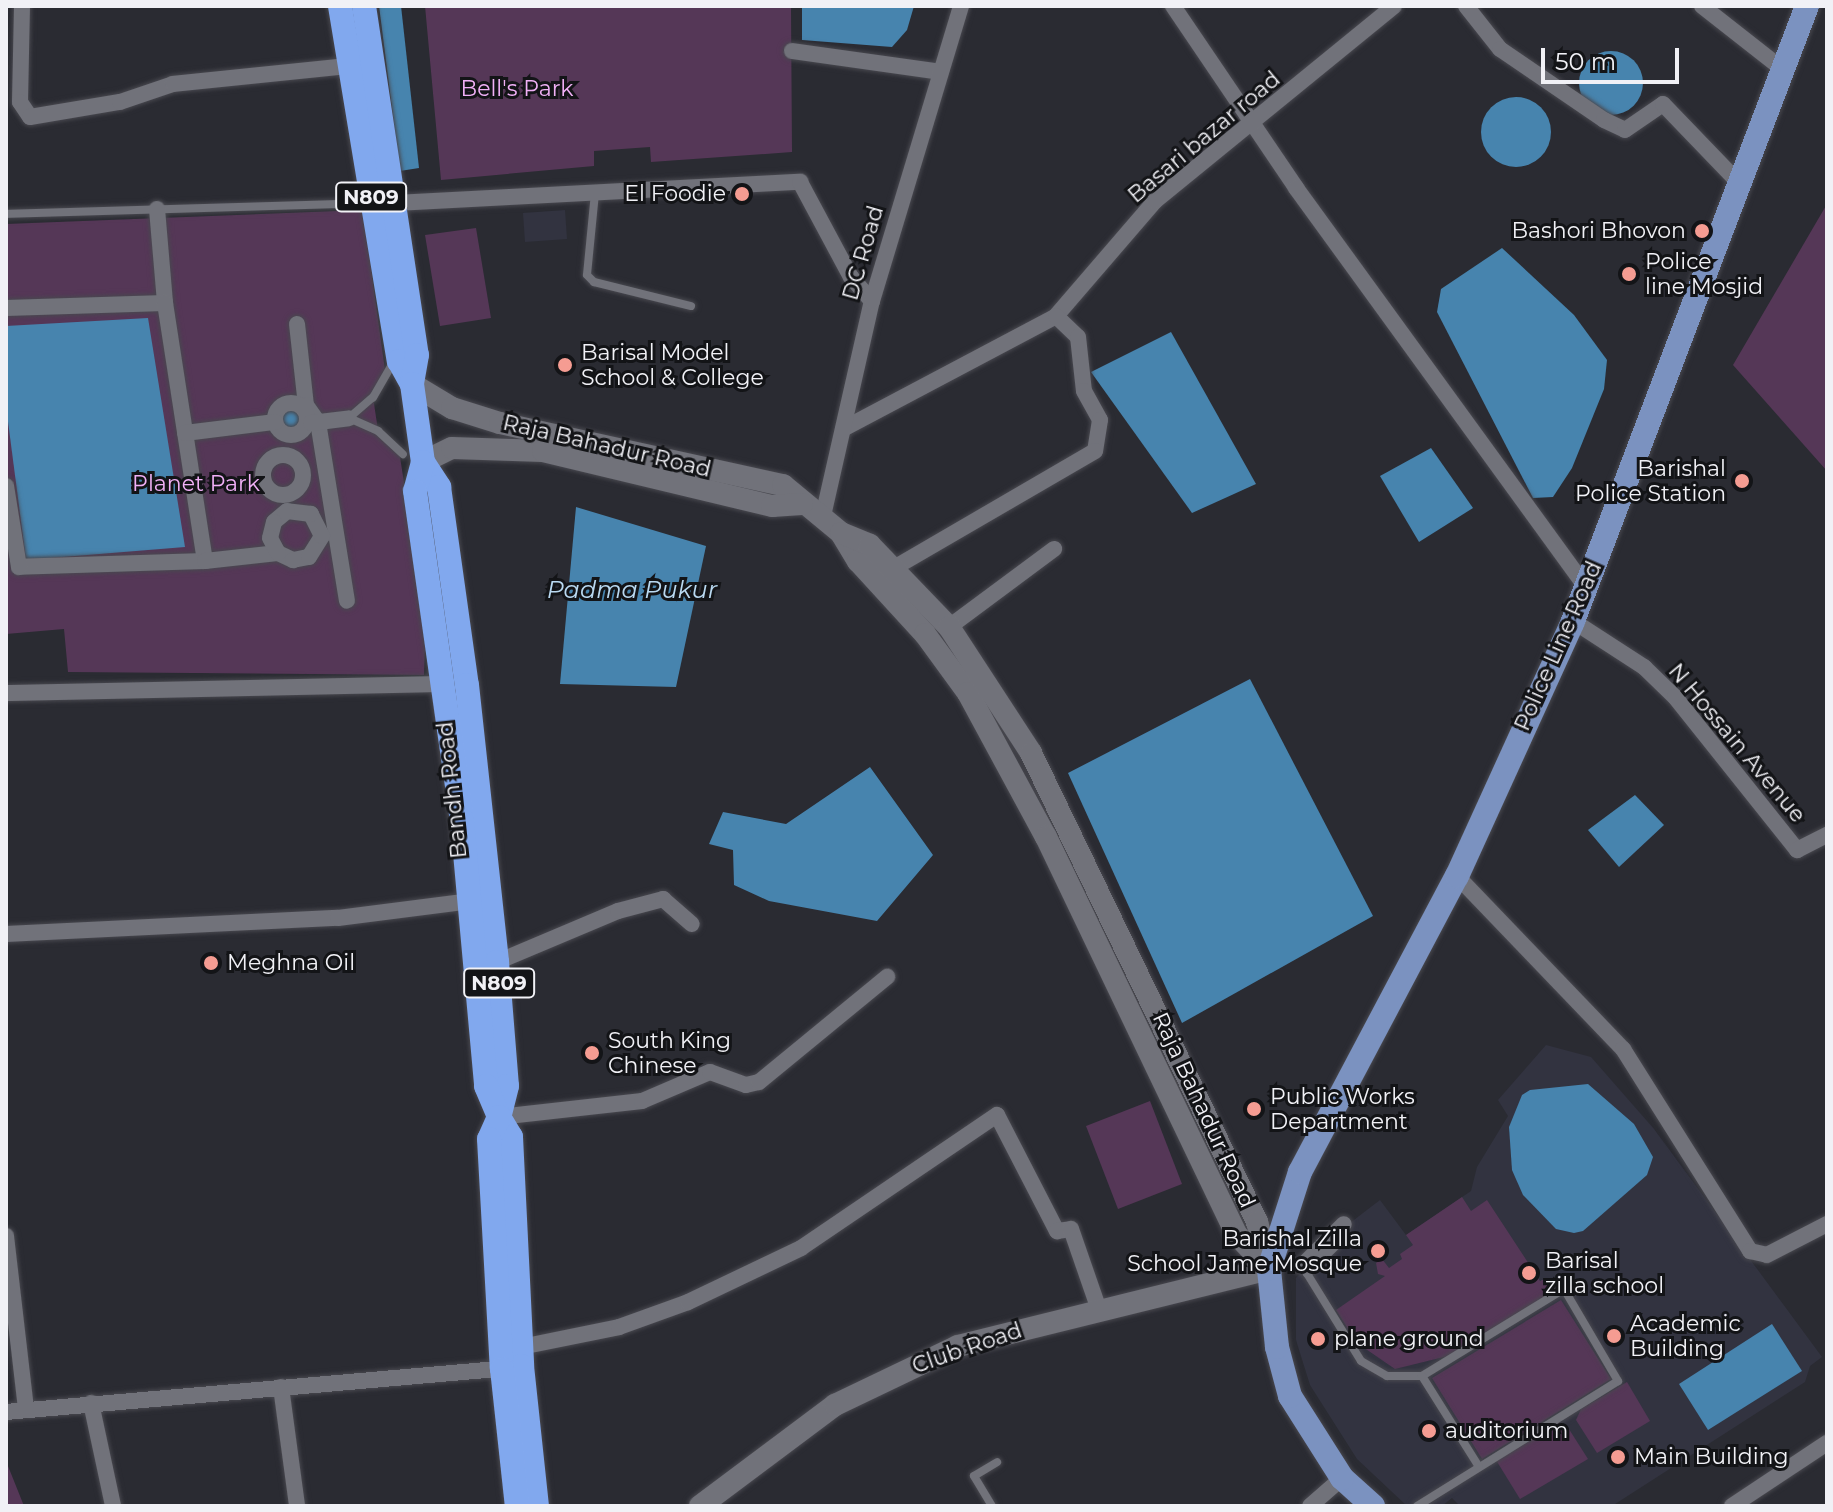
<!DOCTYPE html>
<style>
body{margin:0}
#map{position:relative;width:1833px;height:1512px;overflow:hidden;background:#2a2b32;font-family:Montserrat,sans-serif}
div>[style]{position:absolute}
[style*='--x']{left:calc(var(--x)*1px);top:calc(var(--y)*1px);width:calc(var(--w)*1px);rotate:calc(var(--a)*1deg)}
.built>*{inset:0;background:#323340}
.green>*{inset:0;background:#553757}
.water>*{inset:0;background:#4784ae}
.round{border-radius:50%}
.roads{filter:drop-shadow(0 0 2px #48484f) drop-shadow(0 0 2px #48484f)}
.lane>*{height:8px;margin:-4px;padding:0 4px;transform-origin:4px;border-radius:4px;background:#71727a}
.street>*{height:16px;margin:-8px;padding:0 8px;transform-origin:8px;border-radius:8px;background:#71727a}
.street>.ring{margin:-8px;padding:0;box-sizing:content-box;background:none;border:16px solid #71727a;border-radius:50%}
.secondary>*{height:22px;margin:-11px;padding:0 11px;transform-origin:11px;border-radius:11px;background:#71727a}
.primary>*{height:24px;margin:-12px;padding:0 12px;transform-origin:12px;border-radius:12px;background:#7b92c0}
.highway>*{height:24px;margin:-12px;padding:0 12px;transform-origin:12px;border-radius:12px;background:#81a8ee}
.dots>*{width:22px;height:22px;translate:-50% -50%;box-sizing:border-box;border:4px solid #131417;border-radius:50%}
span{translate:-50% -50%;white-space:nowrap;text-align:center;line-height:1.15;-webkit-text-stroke:6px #131417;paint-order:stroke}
.shield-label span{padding:2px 6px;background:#131417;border:2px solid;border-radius:6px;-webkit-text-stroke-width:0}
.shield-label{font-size:20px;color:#f1f1f6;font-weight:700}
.park-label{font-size:22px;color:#f1b0f7}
.street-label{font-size:22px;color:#f1f1f6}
.poi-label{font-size:22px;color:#f1f1f6}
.right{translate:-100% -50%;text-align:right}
.left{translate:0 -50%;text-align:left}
.water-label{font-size:24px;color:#b9d9f1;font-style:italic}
.frame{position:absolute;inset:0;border:8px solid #f1f1f6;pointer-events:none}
.scale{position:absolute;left:1541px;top:48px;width:138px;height:36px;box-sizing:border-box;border:4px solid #f1f1f6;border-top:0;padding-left:10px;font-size:24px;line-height:28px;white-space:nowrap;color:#f1f1f6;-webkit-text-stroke:6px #131417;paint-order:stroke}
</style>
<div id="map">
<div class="built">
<div style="clip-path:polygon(565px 210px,567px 239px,525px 242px,523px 213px)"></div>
<div style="clip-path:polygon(1546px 1045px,1591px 1057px,1654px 1129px,1822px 1357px,1810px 1366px,1805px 1382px,1612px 1506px,1460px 1506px,1452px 1498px,1442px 1506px,1407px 1506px,1357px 1459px,1310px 1385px,1296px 1340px,1296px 1278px,1346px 1226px,1380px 1200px,1406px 1235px,1471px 1191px,1477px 1167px,1508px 1116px,1498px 1100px)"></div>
</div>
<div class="green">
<div style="clip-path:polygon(425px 6px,791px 6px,792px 152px,651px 162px,650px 147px,594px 151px,594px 166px,441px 180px)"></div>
<div style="clip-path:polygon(1827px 204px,1827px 471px,1733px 365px)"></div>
<div style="clip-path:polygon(363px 210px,385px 370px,373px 397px,379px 437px,400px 457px,426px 622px,424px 675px,68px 672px,64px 629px,6px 634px,6px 224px)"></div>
<div style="clip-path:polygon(476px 228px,491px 318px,440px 326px,425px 235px)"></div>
<div style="clip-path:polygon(1150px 1101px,1182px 1184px,1118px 1209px,1086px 1126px)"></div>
<div style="clip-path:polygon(1462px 1197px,1471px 1211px,1487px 1200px,1540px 1281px,1547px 1278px,1557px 1292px,1452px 1355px,1395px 1369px,1357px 1343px,1336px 1310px,1385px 1276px,1378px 1274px,1376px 1263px,1382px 1259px,1389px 1268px,1402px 1259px,1400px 1254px,1413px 1245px,1406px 1235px)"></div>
<div style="clip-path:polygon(1561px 1300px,1611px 1379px,1482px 1459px,1432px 1378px)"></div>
<div style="clip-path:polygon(1627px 1382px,1650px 1421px,1597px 1453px,1576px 1420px,1581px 1409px)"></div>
<div style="clip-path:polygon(1558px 1422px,1567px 1426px,1588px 1459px,1520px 1499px,1496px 1460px)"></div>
<div style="clip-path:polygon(6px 1461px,24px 1506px,6px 1506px)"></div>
</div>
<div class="water">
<div style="clip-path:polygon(379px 6px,401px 6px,419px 168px,400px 171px)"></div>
<div style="clip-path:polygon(802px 6px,914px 6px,907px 30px,892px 47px,802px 40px)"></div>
<div class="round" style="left:1579px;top:51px;width:64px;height:64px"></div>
<div class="round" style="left:1481px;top:97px;width:70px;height:70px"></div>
<div style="clip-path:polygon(1502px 248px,1574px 315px,1607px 360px,1604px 389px,1572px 468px,1553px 497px,1533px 498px,1437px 312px,1441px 289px)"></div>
<div style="clip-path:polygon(148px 318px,185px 547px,26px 560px,6px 406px,6px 326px)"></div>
<div style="clip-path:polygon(1171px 332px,1256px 484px,1192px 513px,1091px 372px)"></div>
<div class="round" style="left:279px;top:408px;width:24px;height:24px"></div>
<div style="clip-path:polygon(1431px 448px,1473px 508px,1419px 542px,1380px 476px)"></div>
<div style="clip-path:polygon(576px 507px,706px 546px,676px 687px,560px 684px)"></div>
<div style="clip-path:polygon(1250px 679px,1373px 916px,1182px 1023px,1068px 773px)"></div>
<div style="clip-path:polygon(870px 767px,933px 855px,877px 921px,769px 901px,734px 885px,733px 850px,709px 844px,723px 812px,786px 824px)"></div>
<div style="clip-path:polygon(1635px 795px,1664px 825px,1619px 867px,1588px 830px)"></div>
<div style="clip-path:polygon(1588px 1084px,1634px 1124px,1653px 1157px,1647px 1175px,1583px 1231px,1574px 1233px,1556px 1229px,1523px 1195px,1512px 1170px,1509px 1127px,1522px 1095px,1530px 1090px)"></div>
<div style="clip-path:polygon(1772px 1324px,1802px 1371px,1708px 1430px,1679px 1384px)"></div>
</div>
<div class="roads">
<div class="lane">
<div style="--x:595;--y:193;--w:82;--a:95.6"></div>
<div style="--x:587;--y:275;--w:10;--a:45"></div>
<div style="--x:594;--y:282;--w:100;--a:13.9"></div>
<div style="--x:6;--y:214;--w:363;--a:-1.7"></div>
<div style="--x:390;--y:368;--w:34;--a:120"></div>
<div style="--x:373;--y:397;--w:32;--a:139"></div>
<div style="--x:349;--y:418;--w:32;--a:24"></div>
<div style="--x:378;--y:431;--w:34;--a:43"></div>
<div style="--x:1303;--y:1267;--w:110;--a:58.3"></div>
<div style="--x:1361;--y:1361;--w:30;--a:30"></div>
<div style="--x:1387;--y:1376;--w:35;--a:0"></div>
<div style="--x:1422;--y:1376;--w:167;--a:-31.5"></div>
<div style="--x:1564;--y:1289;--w:107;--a:59.6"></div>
<div style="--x:1618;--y:1381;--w:237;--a:148.1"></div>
<div style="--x:1307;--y:1274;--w:40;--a:-44"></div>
<div style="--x:1422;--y:1376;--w:107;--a:57.9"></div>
<div style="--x:992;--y:1506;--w:35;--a:-121"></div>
<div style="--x:974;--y:1476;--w:27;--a:-31"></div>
</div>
<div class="street">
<div style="--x:22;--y:6;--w:96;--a:91.2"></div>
<div style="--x:20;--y:102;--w:18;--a:56"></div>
<div style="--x:30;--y:117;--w:91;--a:-9.5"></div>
<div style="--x:120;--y:102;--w:56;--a:-18.8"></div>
<div style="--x:173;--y:84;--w:175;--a:-5.9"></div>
<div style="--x:1173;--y:6;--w:220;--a:55.9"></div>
<div style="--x:1296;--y:188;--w:495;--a:54"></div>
<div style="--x:1466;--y:6;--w:55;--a:51.7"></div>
<div style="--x:1500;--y:49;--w:126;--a:34.3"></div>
<div style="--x:1604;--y:120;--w:23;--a:25"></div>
<div style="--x:1625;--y:130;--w:46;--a:-34.4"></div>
<div style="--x:1663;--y:104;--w:110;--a:46.1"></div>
<div style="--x:1702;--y:6;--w:100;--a:38.1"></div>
<div style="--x:792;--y:51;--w:150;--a:8"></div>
<div style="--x:394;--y:203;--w:407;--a:-3"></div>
<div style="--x:800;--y:182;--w:108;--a:61.8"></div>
<div style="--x:851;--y:277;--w:32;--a:49"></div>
<div style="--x:157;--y:209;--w:94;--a:85.1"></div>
<div style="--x:6;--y:308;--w:159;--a:-1.8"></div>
<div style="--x:165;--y:303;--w:261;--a:81.2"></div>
<div style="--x:205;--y:561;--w:186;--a:178.2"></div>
<div style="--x:19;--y:567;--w:82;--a:-99.1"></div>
<div style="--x:1056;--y:316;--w:152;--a:-49.3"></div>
<div style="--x:1155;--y:201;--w:308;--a:-39.2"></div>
<div style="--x:297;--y:324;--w:81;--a:83.7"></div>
<div style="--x:306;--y:405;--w:21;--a:55"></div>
<div style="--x:318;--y:422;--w:181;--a:80.8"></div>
<div class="ring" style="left:275px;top:403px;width:16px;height:16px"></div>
<div style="--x:311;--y:423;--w:38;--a:-7"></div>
<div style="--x:843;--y:429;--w:241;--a:-27.9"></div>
<div style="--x:1056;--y:316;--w:30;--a:44"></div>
<div style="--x:1078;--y:337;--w:54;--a:83.7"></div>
<div style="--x:1084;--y:391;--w:33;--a:61"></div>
<div style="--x:1100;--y:420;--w:31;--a:99"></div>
<div style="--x:1095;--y:451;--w:233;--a:149.8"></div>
<div style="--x:185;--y:433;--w:91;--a:-7"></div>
<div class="ring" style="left:263px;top:455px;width:24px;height:24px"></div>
<div style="--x:823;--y:516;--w:221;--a:-77.2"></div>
<div style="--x:872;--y:301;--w:308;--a:-73.2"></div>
<div style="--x:205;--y:561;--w:73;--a:-6.3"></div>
<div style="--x:278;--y:553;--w:17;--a:25"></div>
<div style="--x:293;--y:560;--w:16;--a:-11"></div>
<div style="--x:309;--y:557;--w:25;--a:-58"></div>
<div style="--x:322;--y:536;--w:25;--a:-117"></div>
<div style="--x:311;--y:514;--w:24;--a:-173"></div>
<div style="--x:287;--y:511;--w:17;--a:140"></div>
<div style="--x:274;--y:522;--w:16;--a:104"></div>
<div style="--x:270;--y:538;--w:17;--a:62"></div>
<div style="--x:1573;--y:621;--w:85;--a:32.9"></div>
<div style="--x:1644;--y:667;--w:43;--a:44.1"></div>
<div style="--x:1675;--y:697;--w:196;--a:51.4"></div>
<div style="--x:1797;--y:850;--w:34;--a:-27"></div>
<div style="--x:949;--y:627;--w:131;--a:-36.6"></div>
<div style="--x:6;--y:693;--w:439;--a:-1.2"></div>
<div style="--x:1457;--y:876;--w:240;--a:46.2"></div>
<div style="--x:1623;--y:1049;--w:239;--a:57.8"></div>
<div style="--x:1750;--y:1251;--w:17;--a:13"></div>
<div style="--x:1767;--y:1255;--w:68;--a:-27.3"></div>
<div style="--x:6;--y:934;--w:332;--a:-2.8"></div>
<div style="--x:338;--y:918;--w:134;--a:-7.3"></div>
<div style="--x:497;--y:962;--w:131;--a:-22.9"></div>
<div style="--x:618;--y:911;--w:47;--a:-14.9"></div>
<div style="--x:663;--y:899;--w:38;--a:41"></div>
<div style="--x:499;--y:1117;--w:144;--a:-6.4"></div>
<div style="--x:642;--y:1101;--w:74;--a:-23.1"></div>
<div style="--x:710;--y:1072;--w:38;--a:20"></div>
<div style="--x:746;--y:1085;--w:13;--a:-13"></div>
<div style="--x:759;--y:1082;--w:166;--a:-39.4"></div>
<div style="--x:6;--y:1236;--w:175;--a:83.4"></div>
<div style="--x:1302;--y:1266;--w:59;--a:-45"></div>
<div style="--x:521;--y:1347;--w:100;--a:-11.5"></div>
<div style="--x:619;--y:1327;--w:73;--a:-19.9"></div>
<div style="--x:688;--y:1302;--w:125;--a:-25.5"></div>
<div style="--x:801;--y:1248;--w:237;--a:-34.2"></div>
<div style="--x:997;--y:1115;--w:131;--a:62.7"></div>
<div style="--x:1057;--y:1231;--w:14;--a:-8"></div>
<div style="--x:1071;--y:1229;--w:83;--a:70.9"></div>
<div style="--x:281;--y:1387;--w:120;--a:82.3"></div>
<div style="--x:91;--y:1403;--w:105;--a:77.9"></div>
<div style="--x:6;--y:1412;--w:498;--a:-5"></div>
<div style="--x:1310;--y:1506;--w:43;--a:-41.2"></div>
<div style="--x:1732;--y:1506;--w:114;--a:-33.6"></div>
</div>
<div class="secondary">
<div style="--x:412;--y:384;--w:47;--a:31"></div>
<div style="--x:452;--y:408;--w:50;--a:17.4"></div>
<div style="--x:500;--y:423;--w:290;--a:12.4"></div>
<div style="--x:783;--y:485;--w:75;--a:39.6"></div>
<div style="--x:841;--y:533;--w:33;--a:59"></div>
<div style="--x:858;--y:561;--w:99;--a:47.5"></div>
<div style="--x:925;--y:634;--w:73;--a:53.9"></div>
<div style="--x:968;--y:693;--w:164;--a:61.6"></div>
<div style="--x:1046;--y:837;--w:440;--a:64.4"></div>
<div style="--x:1236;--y:1234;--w:48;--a:46.7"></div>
<div style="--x:423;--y:462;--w:32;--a:-26"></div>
<div style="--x:452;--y:448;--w:91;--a:1.9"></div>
<div style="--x:543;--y:451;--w:236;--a:13.5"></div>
<div style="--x:772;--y:506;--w:30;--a:-4"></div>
<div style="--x:841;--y:533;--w:31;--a:22"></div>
<div style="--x:870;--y:545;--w:114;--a:46.1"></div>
<div style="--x:949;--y:627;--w:150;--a:56.9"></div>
<div style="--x:1031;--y:753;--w:521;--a:64.27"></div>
<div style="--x:1257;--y:1222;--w:42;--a:75"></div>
<div style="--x:700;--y:1506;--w:169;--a:-36.8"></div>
<div style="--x:835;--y:1405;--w:136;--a:-25.6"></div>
<div style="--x:958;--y:1346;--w:320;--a:-13.9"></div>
</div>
<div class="primary">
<div style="--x:1373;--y:1506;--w:42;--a:-137.9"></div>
<div style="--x:1342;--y:1478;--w:97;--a:-122.4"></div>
<div style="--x:1290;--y:1396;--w:51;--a:-104.9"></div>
<div style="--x:1277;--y:1347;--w:78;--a:-95.9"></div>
<div style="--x:1269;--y:1269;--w:102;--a:-72.3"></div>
<div style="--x:1300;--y:1172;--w:335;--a:-62.1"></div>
<div style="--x:1457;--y:876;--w:280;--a:-65.5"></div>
<div style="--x:1573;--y:621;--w:658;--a:-69.17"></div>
</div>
<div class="highway">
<div style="--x:340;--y:6;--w:360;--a:80.6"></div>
<div style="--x:399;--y:361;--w:26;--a:61"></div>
<div style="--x:364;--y:6;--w:353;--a:81.4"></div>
<div style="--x:417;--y:355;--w:29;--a:100"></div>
<div style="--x:412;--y:384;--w:79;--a:82"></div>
<div style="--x:423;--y:462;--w:30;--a:57"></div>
<div style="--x:439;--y:487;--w:200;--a:82"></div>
<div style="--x:467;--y:685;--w:279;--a:83.8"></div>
<div style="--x:497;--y:962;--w:124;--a:85.4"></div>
<div style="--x:507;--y:1086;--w:32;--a:104"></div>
<div style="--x:499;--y:1117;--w:23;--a:59"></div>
<div style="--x:511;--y:1137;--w:229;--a:87.2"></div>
<div style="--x:522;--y:1366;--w:141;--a:83.9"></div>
<div style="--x:423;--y:462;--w:30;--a:105"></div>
<div style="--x:415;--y:491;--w:332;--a:81.9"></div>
<div style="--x:462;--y:820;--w:267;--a:84.8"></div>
<div style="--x:486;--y:1086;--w:34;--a:67"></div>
<div style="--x:499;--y:1117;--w:24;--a:114"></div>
<div style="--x:489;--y:1139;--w:230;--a:86.8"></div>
<div style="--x:502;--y:1369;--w:138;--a:83.8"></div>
</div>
</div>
<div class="dots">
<div style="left:742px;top:194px;background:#f59c92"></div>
<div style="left:1702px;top:231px;background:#f59c92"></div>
<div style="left:1629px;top:274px;background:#f59c92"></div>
<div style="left:565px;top:365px;background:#f59c92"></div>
<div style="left:1742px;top:481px;background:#f59c92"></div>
<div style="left:211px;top:963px;background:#f59c92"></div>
<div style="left:592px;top:1053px;background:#f59c92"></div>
<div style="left:1254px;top:1109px;background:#f59c92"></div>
<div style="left:1378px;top:1251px;background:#f59c92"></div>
<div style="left:1529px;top:1273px;background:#f59c92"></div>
<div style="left:1614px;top:1336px;background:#f59c92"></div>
<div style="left:1318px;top:1339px;background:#f59c92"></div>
<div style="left:1429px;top:1431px;background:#f59c92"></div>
<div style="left:1618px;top:1457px;background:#f59c92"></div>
</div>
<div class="shield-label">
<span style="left:371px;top:197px">N809</span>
<span style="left:499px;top:983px">N809</span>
</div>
<div class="park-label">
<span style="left:517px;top:89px">Bell's Park</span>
<span style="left:196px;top:484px">Planet Park</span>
</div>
<div class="street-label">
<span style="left:1204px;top:137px;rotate:-40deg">Basari bazar road</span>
<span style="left:863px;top:253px;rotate:-74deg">DC Road</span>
<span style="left:607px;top:446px;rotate:13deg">Raja Bahadur Road</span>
<span style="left:1558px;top:646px;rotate:-66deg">Police Line Road</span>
<span style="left:1737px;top:743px;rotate:50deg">N Hossain Avenue</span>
<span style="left:452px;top:790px;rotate:-96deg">Bandh Road</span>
<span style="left:1204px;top:1110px;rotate:65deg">Raja Bahadur Road</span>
<span style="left:967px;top:1348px;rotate:-19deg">Club Road</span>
</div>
<div class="poi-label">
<span class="right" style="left:726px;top:194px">El Foodie</span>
<span class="right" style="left:1686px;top:231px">Bashori Bhovon</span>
<span class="left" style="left:1645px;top:274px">Police<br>line Mosjid</span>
<span class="left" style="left:581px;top:365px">Barisal Model<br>School &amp; College</span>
<span class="right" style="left:1726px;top:481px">Barishal<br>Police Station</span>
<span class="left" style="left:227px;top:963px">Meghna Oil</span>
<span class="left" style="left:608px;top:1053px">South King<br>Chinese</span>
<span class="left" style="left:1270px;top:1109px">Public Works<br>Department</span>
<span class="right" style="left:1362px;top:1251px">Barishal Zilla<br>School Jame Mosque</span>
<span class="left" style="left:1545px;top:1273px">Barisal<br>zilla school</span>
<span class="left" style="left:1630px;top:1336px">Academic<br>Building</span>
<span class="left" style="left:1334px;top:1339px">plane ground</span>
<span class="left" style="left:1445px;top:1431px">auditorium</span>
<span class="left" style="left:1634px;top:1457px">Main Building</span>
</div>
<div class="water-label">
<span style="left:632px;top:590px">Padma Pukur</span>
</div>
<div class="frame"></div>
<div class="scale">50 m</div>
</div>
